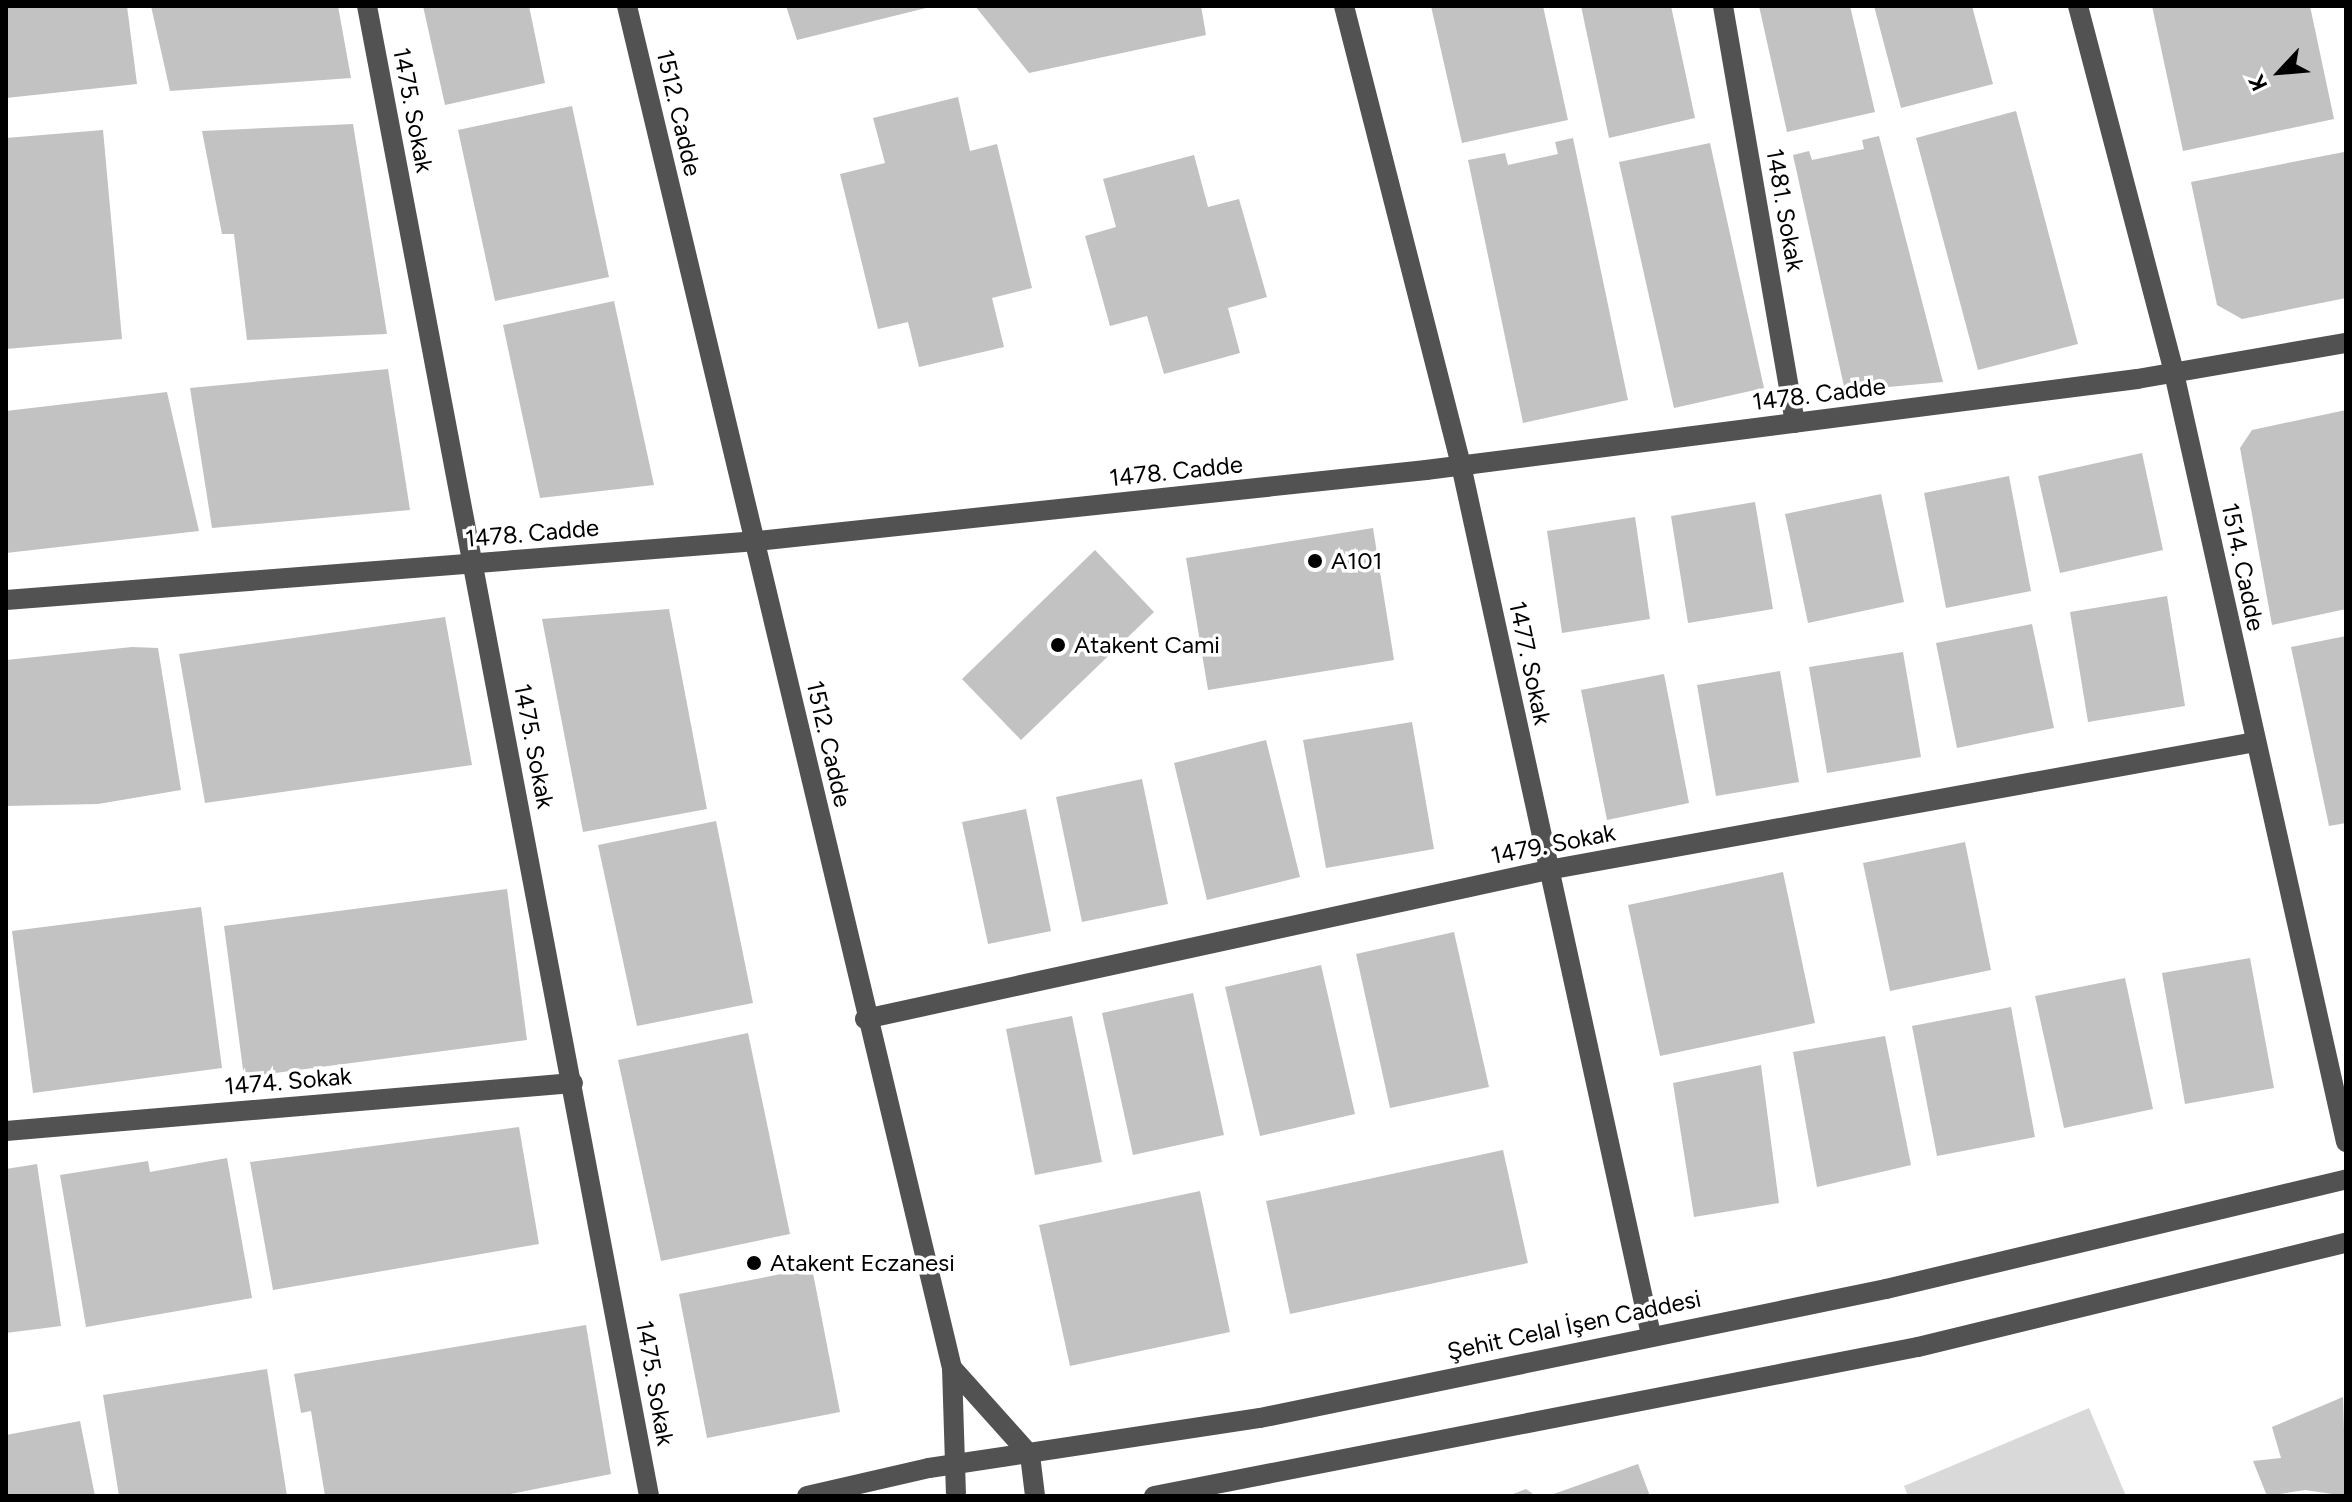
<!DOCTYPE html>
<meta charset="utf-8">
<style>
body{margin:0}
#map{position:relative;width:2352px;height:1502px;overflow:hidden;background:#fff;font-family:Figtree,sans-serif}
div>[style]{position:absolute}
[style*='--x']{left:calc(var(--x)*1px);top:calc(var(--y)*1px);width:calc(var(--w)*1px);rotate:calc(var(--a)*1deg)}
.green>*{inset:0;background:#d9d9d9}
.building>*{inset:0;background:#c2c2c2}
.minor>*{height:20px;margin:-10px;padding:0 10px;transform-origin:10px;border-radius:10px;background:#525252}
.dots>*{width:22px;height:22px;translate:-50% -50%;box-sizing:border-box;border:4px solid #fff;border-radius:50%}
span{translate:-50% -50%;white-space:nowrap;text-align:center;line-height:1.15;-webkit-text-stroke:7px #fff;paint-order:stroke}
.street-label{font-size:24px;color:#000}
.poi-label{font-size:24px;color:#000}
.left{translate:0 -50%;text-align:left}
.frame{position:absolute;inset:0;border:8px solid #000;pointer-events:none}
.north{position:absolute;left:2240px;top:32px;width:80px;height:80px;-webkit-text-stroke:6px #fff;paint-order:stroke;rotate:244deg;font-size:22px;font-weight:700;line-height:32px;text-align:center;color:#000}
.north::after{content:'';display:block;margin:auto;width:28px;height:36px;background:#000;clip-path:polygon(50% 0,100% 100%,50% 72%,0 100%)}
</style>
<div id="map">
<div class="green">
<div style="clip-path:polygon(2089px 1408px,2126px 1496px,1908px 1496px,1904px 1486px)"></div>
</div>
<div class="building">
<div style="clip-path:polygon(6px 6px,127px 6px,137px 84px,6px 98px)"></div>
<div style="clip-path:polygon(151px 6px,338px 6px,351px 78px,170px 91px)"></div>
<div style="clip-path:polygon(423px 6px,529px 6px,545px 83px,445px 105px)"></div>
<div style="clip-path:polygon(786px 6px,930px 6px,930px 7px,797px 40px)"></div>
<div style="clip-path:polygon(975px 6px,1201px 6px,1206px 35px,1029px 73px)"></div>
<div style="clip-path:polygon(1431px 6px,1543px 6px,1568px 120px,1462px 143px)"></div>
<div style="clip-path:polygon(1581px 6px,1671px 6px,1695px 118px,1609px 138px)"></div>
<div style="clip-path:polygon(1759px 6px,1850px 6px,1875px 112px,1787px 132px)"></div>
<div style="clip-path:polygon(1874px 6px,1972px 6px,1993px 84px,1901px 108px)"></div>
<div style="clip-path:polygon(2152px 6px,2310px 6px,2334px 119px,2183px 151px)"></div>
<div style="clip-path:polygon(958px 97px,970px 151px,997px 144px,1032px 288px,992px 298px,1004px 347px,919px 367px,908px 322px,878px 329px,840px 174px,885px 163px,873px 118px)"></div>
<div style="clip-path:polygon(572px 106px,609px 277px,495px 301px,458px 130px)"></div>
<div style="clip-path:polygon(2016px 111px,2078px 344px,1978px 370px,1916px 138px)"></div>
<div style="clip-path:polygon(353px 124px,387px 334px,247px 340px,234px 234px,222px 234px,202px 131px)"></div>
<div style="clip-path:polygon(103px 130px,122px 339px,6px 349px,6px 138px)"></div>
<div style="clip-path:polygon(1879px 136px,1943px 382px,1845px 391px,1793px 155px,1809px 151px,1812px 160px,1864px 149px,1862px 140px)"></div>
<div style="clip-path:polygon(1573px 138px,1628px 400px,1523px 423px,1468px 160px,1505px 153px,1508px 165px,1558px 154px,1555px 142px)"></div>
<div style="clip-path:polygon(1710px 143px,1764px 388px,1674px 408px,1619px 162px)"></div>
<div style="clip-path:polygon(2344px 152px,2346px 298px,2242px 319px,2217px 305px,2191px 182px)"></div>
<div style="clip-path:polygon(1194px 155px,1208px 207px,1239px 199px,1267px 297px,1228px 308px,1240px 353px,1164px 374px,1147px 316px,1110px 326px,1085px 236px,1116px 227px,1103px 179px)"></div>
<div style="clip-path:polygon(614px 301px,654px 485px,540px 498px,503px 325px)"></div>
<div style="clip-path:polygon(388px 369px,410px 510px,212px 528px,190px 388px)"></div>
<div style="clip-path:polygon(167px 392px,199px 531px,6px 553px,6px 411px)"></div>
<div style="clip-path:polygon(2346px 410px,2346px 609px,2272px 625px,2240px 448px,2252px 430px)"></div>
<div style="clip-path:polygon(2142px 453px,2163px 550px,2060px 573px,2038px 476px)"></div>
<div style="clip-path:polygon(2009px 476px,2031px 591px,1946px 608px,1924px 493px)"></div>
<div style="clip-path:polygon(1881px 494px,1904px 602px,1808px 623px,1785px 514px)"></div>
<div style="clip-path:polygon(1755px 502px,1773px 609px,1688px 623px,1671px 516px)"></div>
<div style="clip-path:polygon(1635px 517px,1650px 619px,1562px 633px,1547px 531px)"></div>
<div style="clip-path:polygon(1373px 528px,1394px 660px,1208px 690px,1186px 558px)"></div>
<div style="clip-path:polygon(1095px 550px,1154px 612px,1021px 740px,962px 679px)"></div>
<div style="clip-path:polygon(2167px 596px,2185px 706px,2088px 722px,2070px 612px)"></div>
<div style="clip-path:polygon(669px 609px,707px 809px,583px 832px,542px 619px)"></div>
<div style="clip-path:polygon(445px 617px,472px 765px,205px 803px,179px 654px)"></div>
<div style="clip-path:polygon(2032px 624px,2054px 728px,1957px 748px,1936px 643px)"></div>
<div style="clip-path:polygon(2346px 636px,2346px 823px,2329px 826px,2291px 647px)"></div>
<div style="clip-path:polygon(132px 647px,158px 648px,181px 790px,98px 804px,6px 806px,6px 660px)"></div>
<div style="clip-path:polygon(1903px 652px,1921px 757px,1827px 773px,1809px 667px)"></div>
<div style="clip-path:polygon(1780px 671px,1799px 782px,1716px 796px,1697px 685px)"></div>
<div style="clip-path:polygon(1664px 674px,1689px 803px,1607px 820px,1581px 690px)"></div>
<div style="clip-path:polygon(1412px 722px,1434px 849px,1326px 868px,1303px 740px)"></div>
<div style="clip-path:polygon(1266px 740px,1300px 877px,1207px 900px,1174px 763px)"></div>
<div style="clip-path:polygon(1142px 779px,1168px 904px,1082px 922px,1056px 797px)"></div>
<div style="clip-path:polygon(1026px 809px,1051px 931px,988px 944px,962px 822px)"></div>
<div style="clip-path:polygon(716px 821px,753px 1003px,637px 1026px,598px 845px)"></div>
<div style="clip-path:polygon(1965px 842px,1991px 970px,1890px 991px,1863px 863px)"></div>
<div style="clip-path:polygon(1783px 872px,1815px 1023px,1660px 1056px,1628px 905px)"></div>
<div style="clip-path:polygon(507px 889px,527px 1040px,244px 1077px,224px 926px)"></div>
<div style="clip-path:polygon(201px 907px,222px 1068px,33px 1093px,12px 931px)"></div>
<div style="clip-path:polygon(1454px 932px,1489px 1087px,1390px 1108px,1356px 954px)"></div>
<div style="clip-path:polygon(2250px 958px,2274px 1088px,2185px 1104px,2162px 973px)"></div>
<div style="clip-path:polygon(1321px 965px,1355px 1114px,1260px 1136px,1225px 987px)"></div>
<div style="clip-path:polygon(2125px 978px,2153px 1109px,2064px 1128px,2035px 996px)"></div>
<div style="clip-path:polygon(1193px 993px,1224px 1135px,1133px 1155px,1102px 1013px)"></div>
<div style="clip-path:polygon(2011px 1007px,2035px 1137px,1937px 1156px,1912px 1026px)"></div>
<div style="clip-path:polygon(1072px 1016px,1102px 1162px,1035px 1175px,1006px 1029px)"></div>
<div style="clip-path:polygon(748px 1033px,790px 1234px,661px 1261px,618px 1060px)"></div>
<div style="clip-path:polygon(1885px 1036px,1911px 1165px,1817px 1187px,1793px 1052px)"></div>
<div style="clip-path:polygon(1761px 1065px,1779px 1203px,1694px 1217px,1673px 1083px)"></div>
<div style="clip-path:polygon(519px 1127px,539px 1244px,273px 1290px,250px 1162px)"></div>
<div style="clip-path:polygon(1503px 1150px,1528px 1263px,1290px 1314px,1266px 1201px)"></div>
<div style="clip-path:polygon(227px 1158px,252px 1298px,86px 1327px,60px 1175px,148px 1161px,150px 1172px)"></div>
<div style="clip-path:polygon(37px 1164px,61px 1326px,6px 1333px,6px 1169px)"></div>
<div style="clip-path:polygon(1200px 1191px,1230px 1332px,1070px 1366px,1039px 1225px)"></div>
<div style="clip-path:polygon(812px 1268px,840px 1412px,707px 1438px,679px 1294px)"></div>
<div style="clip-path:polygon(586px 1325px,611px 1474px,501px 1496px,325px 1496px,311px 1411px,301px 1413px,294px 1374px)"></div>
<div style="clip-path:polygon(267px 1369px,287px 1496px,119px 1496px,103px 1395px)"></div>
<div style="clip-path:polygon(2343px 1397px,2346px 1496px,2305px 1490px,2267px 1496px,2253px 1461px,2281px 1458px,2272px 1427px)"></div>
<div style="clip-path:polygon(80px 1421px,95px 1496px,6px 1496px,6px 1435px)"></div>
<div style="clip-path:polygon(1638px 1464px,1650px 1496px,1548px 1496px)"></div>
<div style="clip-path:polygon(1526px 1489px,1536px 1496px,1508px 1496px)"></div>
</div>
<div class="minor">
<div style="--x:367;--y:6;--w:1516;--a:79.28"></div>
<div style="--x:627;--y:6;--w:1400;--a:76.58"></div>
<div style="--x:952;--y:1368;--w:128;--a:88.2"></div>
<div style="--x:1344;--y:6;--w:474;--a:75.7"></div>
<div style="--x:1461;--y:465;--w:891;--a:77.68"></div>
<div style="--x:1723;--y:6;--w:423;--a:80.2"></div>
<div style="--x:2078;--y:6;--w:379;--a:75.3"></div>
<div style="--x:2174;--y:373;--w:788;--a:77.39"></div>
<div style="--x:6;--y:600;--w:753;--a:-4.49"></div>
<div style="--x:757;--y:541;--w:673;--a:-6.06"></div>
<div style="--x:1426;--y:470;--w:717;--a:-7.29"></div>
<div style="--x:2137;--y:379;--w:212;--a:-9.8"></div>
<div style="--x:865;--y:1019;--w:699;--a:-12.31"></div>
<div style="--x:1548;--y:870;--w:718;--a:-10.26"></div>
<div style="--x:6;--y:1131;--w:569;--a:-4.84"></div>
<div style="--x:952;--y:1368;--w:117;--a:48.1"></div>
<div style="--x:1030;--y:1455;--w:41;--a:83"></div>
<div style="--x:807;--y:1496;--w:125;--a:-12.9"></div>
<div style="--x:929;--y:1468;--w:335;--a:-8.6"></div>
<div style="--x:1260;--y:1418;--w:639;--a:-11.64"></div>
<div style="--x:1886;--y:1289;--w:473;--a:-13.4"></div>
<div style="--x:1154;--y:1496;--w:778;--a:-11.04"></div>
<div style="--x:1918;--y:1347;--w:440;--a:-13.7"></div>
</div>
<div class="dots">
<div style="left:1315px;top:561px;background:#000"></div>
<div style="left:1058px;top:645px;background:#000"></div>
<div style="left:754px;top:1263px;background:#000"></div>
</div>
<div class="street-label">
<span style="left:413px;top:110px;rotate:79deg">1475. Sokak</span>
<span style="left:679px;top:113px;rotate:77deg">1512. Cadde</span>
<span style="left:1785px;top:210px;rotate:80deg">1481. Sokak</span>
<span style="left:1819px;top:394px;rotate:-7deg">1478. Cadde</span>
<span style="left:1176px;top:471px;rotate:-6deg">1478. Cadde</span>
<span style="left:532px;top:533px;rotate:-5deg">1478. Cadde</span>
<span style="left:2243px;top:567px;rotate:78deg">1514. Cadde</span>
<span style="left:1530px;top:663px;rotate:78deg">1477. Sokak</span>
<span style="left:829px;top:744px;rotate:77deg">1512. Cadde</span>
<span style="left:534px;top:746px;rotate:79deg">1475. Sokak</span>
<span style="left:1553px;top:844px;rotate:-11deg">1479. Sokak</span>
<span style="left:288px;top:1081px;rotate:-5deg">1474. Sokak</span>
<span style="left:1574px;top:1325px;rotate:-12deg">Şehit Celal İşen Caddesi</span>
<span style="left:655px;top:1383px;rotate:80deg">1475. Sokak</span>
</div>
<div class="poi-label">
<span class="left" style="left:1331px;top:561px">A101</span>
<span class="left" style="left:1074px;top:645px">Atakent Cami</span>
<span class="left" style="left:770px;top:1263px">Atakent Eczanesi</span>
</div>
<div class="frame"></div>
<div class="north">K</div>
</div>
